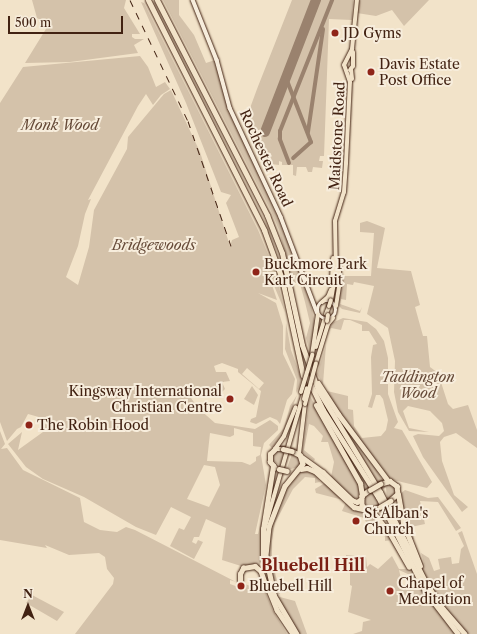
<!DOCTYPE html>
<style>
body{margin:0}
#map{position:relative;width:477px;height:634px;overflow:hidden;background:#f2e3c9;font-family:"Libre Caslon Text",serif}
div>[style]{position:absolute}
[style*='--x']{left:calc(var(--x)*1px);top:calc(var(--y)*1px);width:calc(var(--w)*1px);rotate:calc(var(--a)*1deg)}
.green>*{inset:0;background:#d4c2aa}
.taxiway>*{height:4px;margin:-2px;padding:0 2px;transform-origin:2px;border-radius:2px;background:#9a826e}
.runway>*{height:10px;margin:-5px;padding:0 5px;transform-origin:5px;border-radius:5px;background:#9a826e}
.roads{filter:drop-shadow(0 0 1px #422212) drop-shadow(0 0 1px #422212)}
.secondary>*{height:3.5px;margin:-1.75px;padding:0 1.75px;transform-origin:1.75px;border-radius:1.75px;background:#f7eddc}
.secondary>.ring{margin:-1.75px;padding:0;box-sizing:content-box;background:none;border:3.5px solid #f7eddc;border-radius:50%}
.primary>*{height:4px;margin:-2px;padding:0 2px;transform-origin:2px;border-radius:2px;background:#f2e3c9}
.trunk>*{height:4.5px;margin:-2.25px;padding:0 2.25px;transform-origin:2.25px;border-radius:2.25px;background:#f2e3c9}
.motorway>*{height:5px;margin:-2.5px;padding:0 2.5px;transform-origin:2.5px;border-radius:2.5px;background:#f2e3c9}
.rail>*{height:1px;margin-top:-0.5px;transform-origin:0;background:repeating-linear-gradient(90deg,#422212 0 7px,transparent 0 14px)}
.bridges{filter:drop-shadow(0 0 1px #422212) drop-shadow(0 0 1px #422212)}
.primary-bridge>*{height:4px;margin:-2px;padding:0 2px;transform-origin:2px;border-radius:2px;background:#f2e3c9}
.trunk-bridge>*{height:4.5px;margin:-2.25px;padding:0 2.25px;transform-origin:2.25px;border-radius:2.25px;background:#f2e3c9}
.dots>*{width:11px;height:11px;translate:-50% -50%;box-sizing:border-box;border:2px solid #f7eddc;border-radius:50%}
span{translate:-50% -50%;white-space:nowrap;text-align:center;line-height:1.15;-webkit-text-stroke:4px #f7eddc;paint-order:stroke}
.poi-label{font-size:14px;color:#422212}
.left{translate:0 -50%;text-align:left}
.right{translate:-100% -50%;text-align:right}
.park-label{font-size:14px;color:#664a38;font-style:italic}
.street-label{font-size:14px;color:#422212}
.quarter-label{font-size:16px;color:#7a1f14;font-weight:700}
.north{position:absolute;left:8px;top:586px;width:40px;height:40px;-webkit-text-stroke:3px #f7eddc;paint-order:stroke;rotate:0deg;font-size:11px;font-weight:700;line-height:16px;text-align:center;color:#422212}
.north::after{content:'';display:block;margin:auto;width:14px;height:18px;background:#422212;clip-path:polygon(50% 0,100% 100%,50% 72%,0 100%)}
.scale{position:absolute;left:8px;top:16px;width:115px;height:18px;box-sizing:border-box;border:2px solid #422212;border-top:0;padding-left:5px;font-size:12px;line-height:14px;white-space:nowrap;color:#422212;-webkit-text-stroke:3px #f7eddc;paint-order:stroke}
</style>
<div id="map">
<div class="green">
<div style="clip-path:polygon(32px 0,126px 0,124px 8px,140px 34px,132px 34px,132px 37px,135px 39px,144px 39px,134px 45px,138px 53px,70px 62px,25px 63px,49px 24px,37px 18px)"></div>
<div style="clip-path:polygon(163px 0,179px 0,179px 15px,194px 35px,206px 63px,215px 60px,228px 108px,280px 219px,309px 298px,315px 323px,310px 353px,306px 338px,310px 323px,305px 302px,300px 284px,293px 282px,279px 230px,271px 211px)"></div>
<div style="clip-path:polygon(292px 0,353px 0,352px 20px,329px 19px,324px 156px,320px 156px,319px 161px,323px 161px,322px 168px,313px 167px,312px 172px,308px 172px,306px 167px,297px 167px,296px 176px,293px 175px,293px 165px,282px 165px,282px 162px,279px 161px,279px 165px,271px 164px,261px 157px,246px 127px,246px 119px,257px 89px)"></div>
<div style="clip-path:polygon(358px 0,429px 0,404px 26px,392px 10px,376px 16px,357px 13px)"></div>
<div style="clip-path:polygon(evenodd,141px 2px,144px 3px,258px 230px,275px 271px,285px 312px,265px 264px,277px 300px,258px 293px,276px 303px,283px 326px,283px 354px,295px 379px,292px 394px,287px 400px,280px 424px,277px 420px,270px 417px,256px 424px,250px 422px,251px 419px,256px 417px,261px 391px,238px 372px,238px 369px,222px 363px,214px 366px,216px 372px,226px 372px,230px 381px,222px 382px,225px 389px,221px 393px,214px 385px,215px 392px,212px 394px,205px 386px,200px 387px,191px 398px,198px 408px,215px 423px,255px 429px,270px 420px,278px 426px,278px 430px,264px 443px,261px 455px,266px 485px,255px 534px,258px 534px,262px 518px,260px 567px,253px 564px,240px 570px,241px 566px,222px 560px,226px 528px,206px 519px,199px 537px,194px 537px,192px 542px,196px 544px,198px 540px,203px 542px,194px 559px,170px 546px,179px 528px,184px 530px,191px 517px,171px 507px,156px 535px,136px 527px,84px 497px,43px 479px,26px 467px,8px 444px,22px 432px,18px 450px,43px 432px,46px 419px,28px 414px,21px 427px,17px 429px,7px 441px,0 422px,0 103px,23px 67px,140px 56px,148px 67px,156px 87px,165px 82px,170px 89px,161px 95px,153px 105px,146px 94px,138px 106px,88px 200px,91px 199px,85px 214px,78px 246px,66px 277px,78px 285px,89px 247px,94px 210px,127px 149px,128px 137px,164px 94px,171px 90px,200px 152px,230px 246px,232px 240px,239px 237px,226px 203px,231px 195px,221px 192px,186px 103px,141px 2px,247px 368px,264px 383px,259px 389px,242px 374px,247px 368px,141px 2px,234px 428px,253px 433px,253px 446px,261px 447px,260px 455px,256px 457px,256px 461px,250px 465px,242px 462px,207px 461px,210px 433px,230px 437px,234px 435px,234px 428px,141px 2px,204px 465px,215px 467px,220px 485px,209px 507px,187px 499px,204px 465px)"></div>
<div style="clip-path:polygon(367px 221px,385px 228px,377px 268px,411px 271px,420px 305px,415px 307px,423px 336px,427px 336px,430px 367px,438px 373px,448px 404px,453px 409px,468px 405px,477px 430px,477px 448px,456px 433px,444px 437px,440px 442px,442px 461px,454px 495px,468px 507px,462px 512px,423px 457px,413px 436px,418px 434px,439px 436px,444px 431px,442px 423px,430px 411px,408px 406px,403px 411px,409px 428px,429px 432px,409px 431px,398px 412px,394px 392px,395px 361px,388px 328px,367px 314px,374px 286px,354px 282px,353px 285px,347px 284px,346px 300px,341px 299px,340px 304px,360px 311px,362px 307px,360px 313px,342px 309px,339px 306px,337px 301px,344px 276px,371px 276px,374px 233px,360px 232px,360px 223px)"></div>
<div style="clip-path:polygon(343px 318px,367px 322px,376px 329px,384px 341px,388px 358px,388px 394px,398px 422px,394px 428px,402px 430px,432px 482px,427px 488px,389px 479px,340px 414px,327px 391px,348px 396px,348px 409px,353px 410px,354px 426px,362px 438px,381px 436px,386px 430px,388px 420px,383px 399px,380px 395px,376px 395px,372px 408px,368px 407px,372px 394px,371px 357px,373px 345px,377px 344px,369px 331px,362px 331px,362px 325px,350px 320px,344px 320px,341px 330px,331px 328px,328px 331px,332px 323px)"></div>
<div style="clip-path:polygon(286px 323px,291px 350px,302px 380px,296px 393px,297px 380px,285px 349px)"></div>
<div style="clip-path:polygon(326px 345px,323px 384px,317px 374px)"></div>
<div style="clip-path:polygon(252px 386px,258px 395px,254px 405px,244px 399px)"></div>
<div style="clip-path:polygon(297px 395px,283px 433px,272px 448px,269px 445px,284px 428px,290px 406px)"></div>
<div style="clip-path:polygon(310px 396px,358px 482px,360px 492px,357px 498px,352px 498px,331px 477px,334px 462px,328px 442px,321px 442px,323px 436px,314px 426px,309px 424px,304px 450px,315px 459px,314px 461px,302px 452px)"></div>
<div style="clip-path:polygon(329px 403px,372px 462px,383px 481px,378px 483px)"></div>
<div style="clip-path:polygon(0 431px,5px 444px,1px 449px,7px 448px,23px 470px,80px 498px,84px 522px,100px 530px,117px 532px,126px 527px,135px 530px,236px 582px,230px 580px,230px 584px,241px 588px,239px 582px,265px 591px,273px 611px,287px 634px,75px 634px,113px 584px,114px 578px,107px 569px,105px 557px,99px 553px,69px 555px,45px 545px,47px 548px,0 540px)"></div>
<div style="clip-path:polygon(340px 444px,343px 444px,370px 487px,365px 491px)"></div>
<div style="clip-path:polygon(276px 452px,284px 452px,280px 466px,272px 459px)"></div>
<div style="clip-path:polygon(292px 454px,300px 460px,298px 467px,291px 469px,287px 468px)"></div>
<div style="clip-path:polygon(305px 471px,315px 474px,320px 482px,315px 483px,315px 478px,305px 477px,293px 489px,275px 523px,272px 540px,272px 559px,280px 594px,274px 591px,267px 559px,271px 525px,286px 487px,296px 475px)"></div>
<div style="clip-path:polygon(325px 483px,343px 500px,316px 493px,315px 489px)"></div>
<div style="clip-path:polygon(387px 483px,394px 485px,396px 492px,387px 501px,386px 487px,382px 490px,381px 486px)"></div>
<div style="clip-path:polygon(405px 490px,428px 498px,438px 497px,461px 528px,456px 531px,438px 502px,420px 501px,425px 524px,411px 527px,414px 539px,412px 539px,405px 525px,399px 495px)"></div>
<div style="clip-path:polygon(372px 491px,380px 505px,370px 508px,363px 501px,365px 496px)"></div>
<div style="clip-path:polygon(346px 502px,359px 512px,375px 514px,392px 540px,385px 541px,385px 537px,379px 527px,367px 524px,364px 518px,342px 511px)"></div>
<div style="clip-path:polygon(evenodd,462px 531px,477px 574px,477px 634px,353px 634px,362px 631px,363px 622px,371px 620px,348px 612px,352px 586px,350px 585px,350px 562px,346px 561px,346px 555px,366px 557px,367px 567px,370px 564px,378px 569px,392px 556px,399px 569px,407px 569px,393px 544px,414px 543px,425px 567px,421px 553px,429px 558px,434px 571px,440px 569px,438px 559px,451px 557px,452px 564px,459px 563px,461px 549px,464px 546px,458px 533px,462px 531px,399px 570px,410px 575px,411px 586px,403px 587px,399px 570px)"></div>
<div style="clip-path:polygon(32px 595px,64px 612px,57px 621px,26px 603px)"></div>
<div style="clip-path:polygon(276px 596px,295px 601px,307px 634px,299px 634px)"></div>
</div>
<div class="taxiway">
<div style="--x:286;--y:78;--w:69;--a:68.7"></div>
<div style="--x:311;--y:142;--w:24;--a:138"></div>
<div style="--x:308;--y:132;--w:104;--a:-81.7"></div>
<div style="--x:289;--y:163;--w:26;--a:-111"></div>
<div style="--x:280;--y:139;--w:8;--a:-90"></div>
<div style="--x:280;--y:131;--w:141;--a:-68.3"></div>
</div>
<div class="runway">
<div style="--x:265;--y:132;--w:142;--a:-68.9"></div>
</div>
<div class="roads">
<div class="secondary">
<div style="--x:193;--y:0;--w:65;--a:68.2"></div>
<div style="--x:217;--y:60;--w:50;--a:74.8"></div>
<div style="--x:230;--y:108;--w:120;--a:64.9"></div>
<div style="--x:281;--y:217;--w:102;--a:69.2"></div>
<div class="ring" style="left:318px;top:301px;width:14.5px;height:14.5px"></div>
</div>
<div class="primary">
<div style="--x:351;--y:69;--w:10;--a:84"></div>
<div style="--x:350;--y:70;--w:5;--a:-53"></div>
<div style="--x:353;--y:66;--w:14;--a:-90"></div>
<div style="--x:332;--y:279;--w:21;--a:-87"></div>
<div style="--x:331;--y:300;--w:27;--a:-80"></div>
<div style="--x:336;--y:273;--w:52;--a:-91.1"></div>
<div style="--x:335;--y:221;--w:30;--a:-73"></div>
<div style="--x:344;--y:192;--w:29;--a:-86"></div>
<div style="--x:346;--y:163;--w:81;--a:-87.2"></div>
<div style="--x:350;--y:82;--w:18;--a:-109"></div>
<div style="--x:344;--y:65;--w:18;--a:-63"></div>
<div style="--x:352;--y:49;--w:49;--a:-84.2"></div>
<div style="--x:322;--y:302;--w:8;--a:-40"></div>
<div style="--x:328;--y:297;--w:8;--a:-67"></div>
<div style="--x:336;--y:306;--w:25;--a:-81"></div>
<div style="--x:340;--y:281;--w:19;--a:-96"></div>
<div style="--x:326;--y:314;--w:9;--a:-69"></div>
<div style="--x:316;--y:347;--w:28;--a:-73"></div>
<div style="--x:312;--y:355;--w:41;--a:-81.7"></div>
<div style="--x:316;--y:363;--w:41;--a:-72.9"></div>
<div style="--x:328;--y:324;--w:8;--a:-50"></div>
<div style="--x:275;--y:449;--w:16;--a:-55"></div>
<div style="--x:284;--y:436;--w:31;--a:-68"></div>
<div style="--x:299;--y:454;--w:50;--a:-83.2"></div>
<div style="--x:265;--y:527;--w:145;--a:-73.9"></div>
</div>
<div class="trunk">
<div style="--x:292;--y:451;--w:9;--a:27"></div>
<div style="--x:300;--y:455;--w:9;--a:72"></div>
<div style="--x:303;--y:464;--w:28;--a:129"></div>
<div style="--x:285;--y:486;--w:44;--a:111.3"></div>
<div style="--x:269;--y:527;--w:29;--a:96"></div>
<div style="--x:266;--y:556;--w:40;--a:78"></div>
<div style="--x:274;--y:595;--w:45;--a:59.5"></div>
<div style="--x:302;--y:457;--w:26;--a:36"></div>
<div style="--x:323;--y:472;--w:40;--a:44"></div>
<div style="--x:352;--y:500;--w:5;--a:22"></div>
<div style="--x:357;--y:502;--w:5;--a:-37"></div>
<div style="--x:275;--y:468;--w:8;--a:-130"></div>
<div style="--x:270;--y:462;--w:8;--a:-90"></div>
<div style="--x:270;--y:454;--w:7;--a:-45"></div>
<div style="--x:275;--y:449;--w:8;--a:0"></div>
<div style="--x:301;--y:469;--w:6;--a:-9"></div>
<div style="--x:307;--y:468;--w:9;--a:21"></div>
<div style="--x:315;--y:471;--w:53;--a:42.7"></div>
<div style="--x:354;--y:507;--w:13;--a:13"></div>
<div style="--x:380;--y:484;--w:10;--a:-17"></div>
<div style="--x:390;--y:481;--w:9;--a:36"></div>
<div style="--x:397;--y:486;--w:8;--a:83"></div>
<div style="--x:398;--y:494;--w:11;--a:139"></div>
<div style="--x:370;--y:490;--w:10;--a:143"></div>
<div style="--x:362;--y:496;--w:9;--a:90"></div>
<div style="--x:362;--y:505;--w:8;--a:45"></div>
<div style="--x:368;--y:511;--w:13;--a:-18"></div>
<div style="--x:263;--y:560;--w:31;--a:-90"></div>
<div style="--x:263;--y:529;--w:64;--a:-81"></div>
<div style="--x:240;--y:581;--w:7;--a:-90"></div>
<div style="--x:240;--y:574;--w:7;--a:-63"></div>
<div style="--x:243;--y:568;--w:12;--a:-9"></div>
<div style="--x:255;--y:566;--w:8;--a:40"></div>
<div style="--x:261;--y:571;--w:18;--a:71"></div>
<div style="--x:267;--y:585;--w:27;--a:68"></div>
<div style="--x:277;--y:610;--w:29;--a:56"></div>
</div>
<div class="motorway">
<div style="--x:148;--y:0;--w:258;--a:63.2"></div>
<div style="--x:264;--y:230;--w:52;--a:69.8"></div>
<div style="--x:282;--y:279;--w:99;--a:77.8"></div>
<div style="--x:157;--y:0;--w:242;--a:62.9"></div>
<div style="--x:267;--y:215;--w:41;--a:68.5"></div>
<div style="--x:282;--y:253;--w:94;--a:77.7"></div>
<div style="--x:302;--y:345;--w:48;--a:70.4"></div>
<div style="--x:318;--y:390;--w:119;--a:58.7"></div>
<div style="--x:380;--y:492;--w:102;--a:63.2"></div>
<div style="--x:426;--y:583;--w:31;--a:57"></div>
<div style="--x:443;--y:609;--w:33;--a:49"></div>
<div style="--x:305;--y:373;--w:41;--a:64.1"></div>
<div style="--x:323;--y:410;--w:103;--a:57.7"></div>
<div style="--x:378;--y:497;--w:105;--a:63.4"></div>
<div style="--x:425;--y:591;--w:54;--a:52.5"></div>
<div style="--x:318;--y:383;--w:37;--a:57"></div>
<div style="--x:338;--y:414;--w:84;--a:53.3"></div>
<div style="--x:316;--y:405;--w:90;--a:60.6"></div>
<div style="--x:360;--y:483;--w:13;--a:81"></div>
<div style="--x:398;--y:494;--w:29;--a:80"></div>
<div style="--x:403;--y:523;--w:46;--a:68.4"></div>
<div style="--x:371;--y:510;--w:28;--a:51"></div>
<div style="--x:389;--y:532;--w:40;--a:60.3"></div>
</div>
</div>
<div class="rail">
<div style="--x:130;--y:0;--w:134;--a:64.4"></div>
<div style="--x:188;--y:121;--w:132;--a:71"></div>
</div>
<div class="bridges">
<div class="primary-bridge">
<div style="--x:329;--y:306;--w:6;--a:-72"></div>
<div style="--x:327;--y:321;--w:6;--a:-81"></div>
<div style="--x:301;--y:392;--w:39;--a:-73"></div>
<div style="--x:304;--y:399;--w:11;--a:-75"></div>
<div style="--x:305;--y:404;--w:42;--a:-75"></div>
</div>
<div class="trunk-bridge">
<div style="--x:283;--y:449;--w:9;--a:13"></div>
<div style="--x:279;--y:469;--w:8;--a:14"></div>
<div style="--x:370;--y:490;--w:12;--a:-31"></div>
<div style="--x:380;--y:507;--w:12;--a:-31"></div>
</div>
</div>
<div class="dots">
<div style="left:335px;top:33px;background:#8f2418"></div>
<div style="left:371px;top:72px;background:#8f2418"></div>
<div style="left:256px;top:272px;background:#8f2418"></div>
<div style="left:230px;top:399px;background:#8f2418"></div>
<div style="left:29px;top:425px;background:#8f2418"></div>
<div style="left:356px;top:521px;background:#8f2418"></div>
<div style="left:241px;top:586px;background:#8f2418"></div>
<div style="left:390px;top:591px;background:#8f2418"></div>
</div>
<div class="poi-label">
<span class="left" style="left:343px;top:33px">JD Gyms</span>
<span class="left" style="left:379px;top:72px">Davis Estate<br>Post Office</span>
<span class="left" style="left:264px;top:272px">Buckmore Park<br>Kart Circuit</span>
<span class="right" style="left:222px;top:399px">Kingsway International<br>Christian Centre</span>
<span class="left" style="left:37px;top:425px">The Robin Hood</span>
<span class="left" style="left:364px;top:521px">St Alban's<br>Church</span>
<span class="left" style="left:398px;top:591px">Chapel of<br>Meditation</span>
<span class="left" style="left:249px;top:586px">Bluebell Hill</span>
</div>
<div class="park-label">
<span style="left:60px;top:125px">Monk Wood</span>
<span style="left:154px;top:245px">Bridgewoods</span>
<span style="left:418px;top:385px">Taddington<br>Wood</span>
</div>
<div class="street-label">
<span style="left:337px;top:136px;rotate:-87deg">Maidstone Road</span>
<span style="left:266px;top:158px;rotate:65deg">Rochester Road</span>
</div>
<div class="quarter-label">
<span style="left:313px;top:565px">Bluebell Hill</span>
</div>
<div class="north">N</div>
<div class="scale">500 m</div>
</div>
